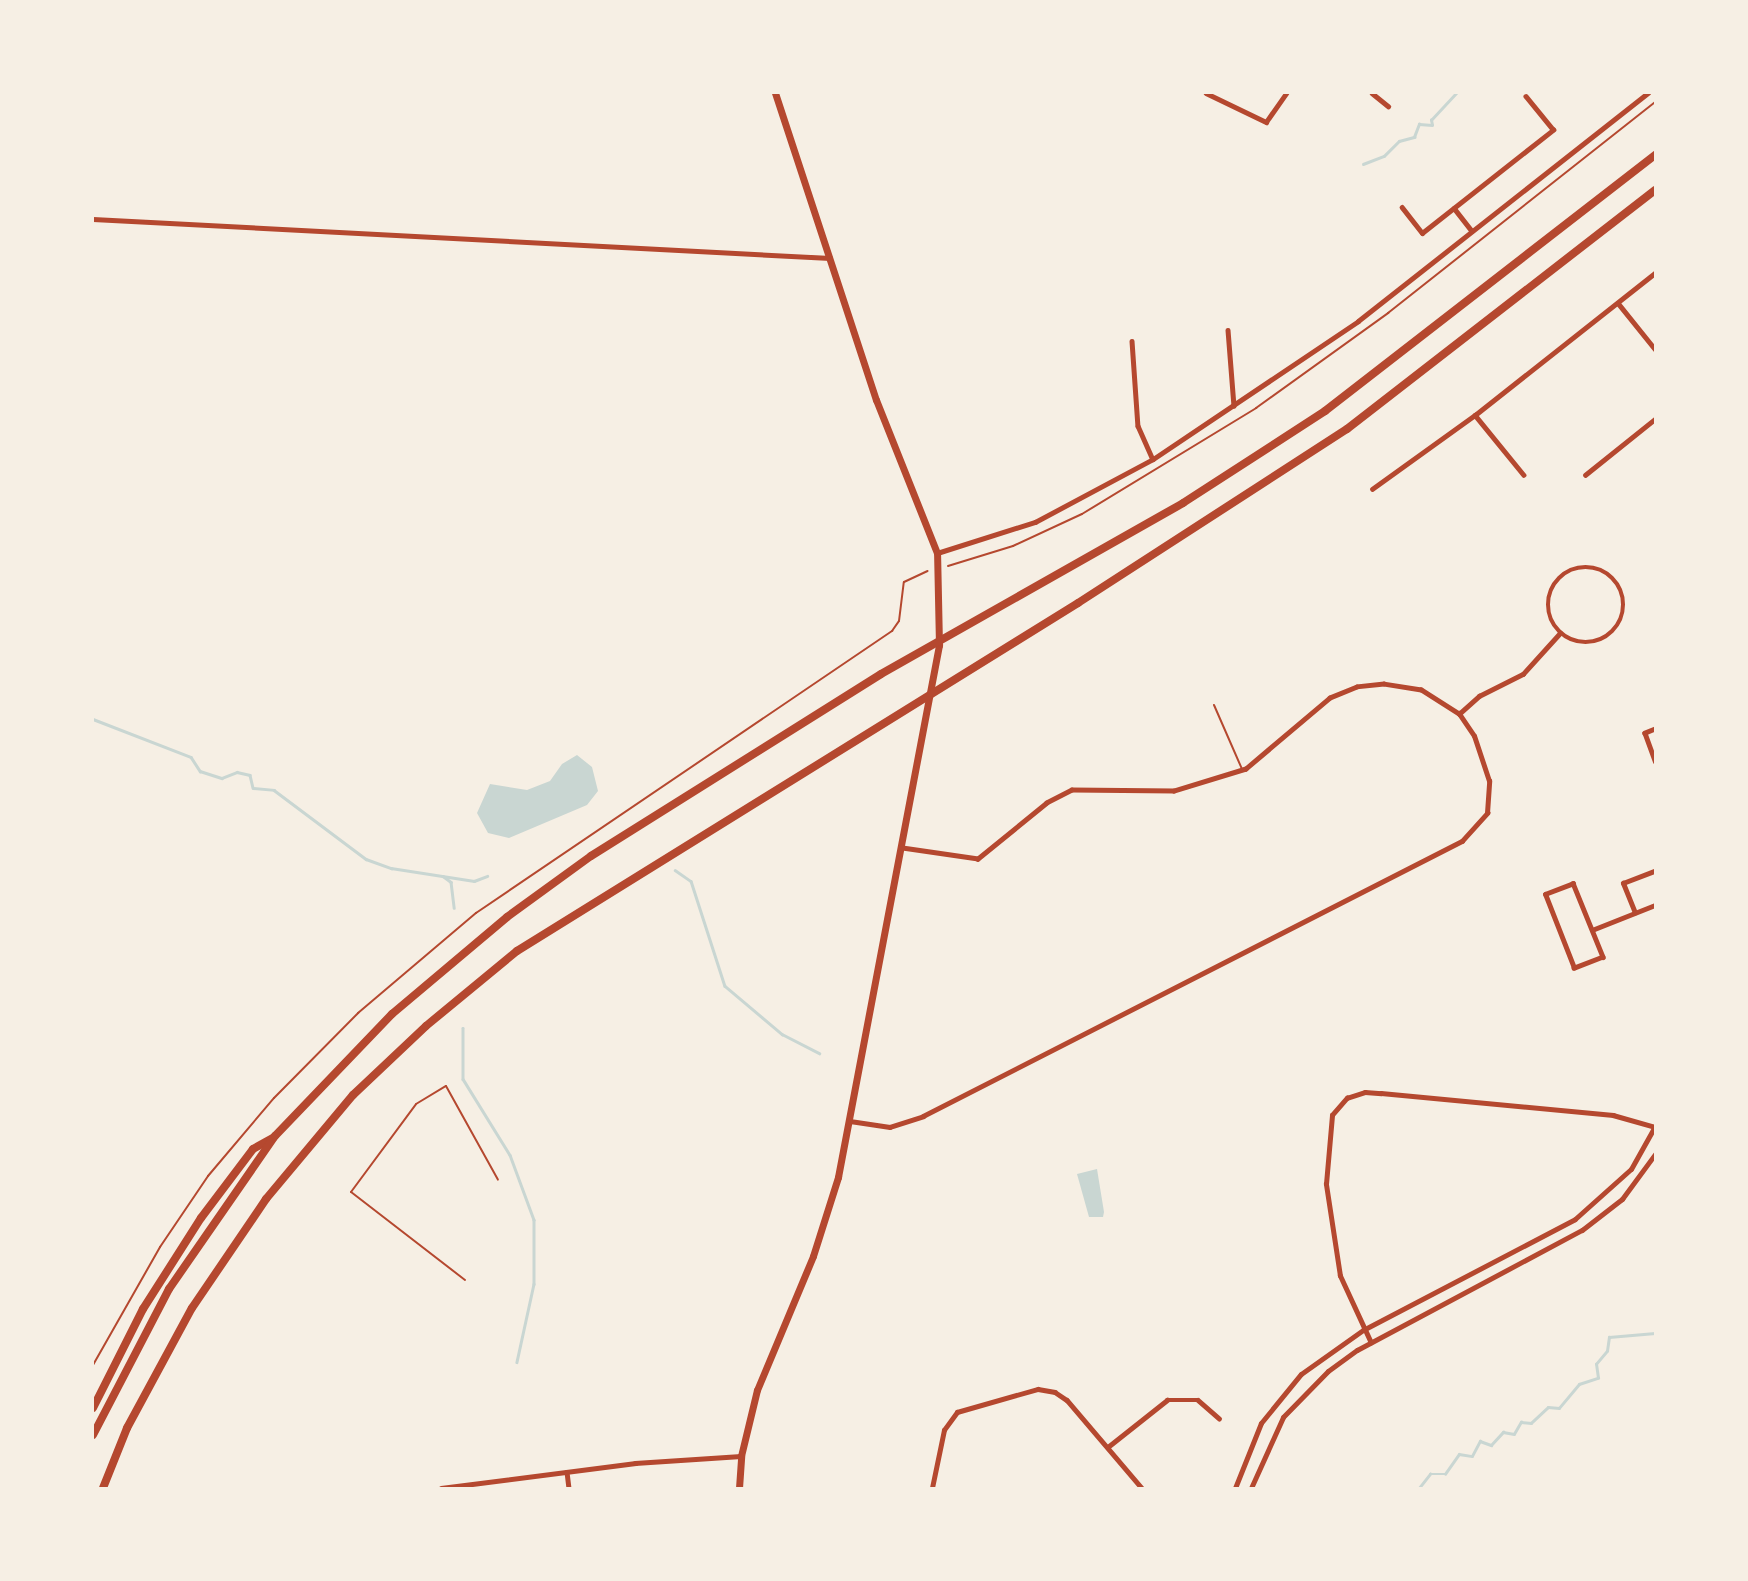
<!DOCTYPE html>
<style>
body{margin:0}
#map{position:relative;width:1748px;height:1581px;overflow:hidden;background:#f6efe4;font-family:Overpass,sans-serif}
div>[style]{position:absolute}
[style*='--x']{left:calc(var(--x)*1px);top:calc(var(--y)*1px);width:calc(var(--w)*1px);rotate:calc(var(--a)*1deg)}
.water>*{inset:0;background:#c9d6d2}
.stream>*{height:2.5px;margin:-1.25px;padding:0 1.25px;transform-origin:1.25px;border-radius:1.25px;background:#c9d6d2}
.path>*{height:2px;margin:-1px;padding:0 1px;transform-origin:1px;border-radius:1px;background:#b5482f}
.service>*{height:2px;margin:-1px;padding:0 1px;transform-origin:1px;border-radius:1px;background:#b5482f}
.minor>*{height:4.5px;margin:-2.25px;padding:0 2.25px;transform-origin:2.25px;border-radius:2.25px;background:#b5482f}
.minor>.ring{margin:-2.25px;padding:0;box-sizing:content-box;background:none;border:4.5px solid #b5482f;border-radius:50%}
.tertiary>*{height:5px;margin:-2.5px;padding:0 2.5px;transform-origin:2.5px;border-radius:2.5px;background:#b5482f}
.primary>*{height:7px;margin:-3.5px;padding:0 3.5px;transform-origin:3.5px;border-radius:3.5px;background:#b5482f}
.motorway>*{height:8px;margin:-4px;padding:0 4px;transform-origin:4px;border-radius:4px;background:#b5482f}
span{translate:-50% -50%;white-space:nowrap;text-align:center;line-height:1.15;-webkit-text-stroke:5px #f6efe4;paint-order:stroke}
.frame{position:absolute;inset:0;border:94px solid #f6efe4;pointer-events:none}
</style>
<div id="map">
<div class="water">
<div style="clip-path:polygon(577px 755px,592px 767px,598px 791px,587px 805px,509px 838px,488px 833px,477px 813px,490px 784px,527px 790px,550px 781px,562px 764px)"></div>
<div style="clip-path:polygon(1097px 1169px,1104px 1212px,1103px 1217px,1089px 1217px,1077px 1174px)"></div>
</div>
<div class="stream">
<div style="--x:1363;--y:164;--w:22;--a:-21"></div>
<div style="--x:1384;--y:156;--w:21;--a:-45"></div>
<div style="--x:1399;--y:141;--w:16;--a:-15"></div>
<div style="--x:1414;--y:137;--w:14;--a:-69"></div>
<div style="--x:1419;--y:124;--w:13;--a:4"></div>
<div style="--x:1432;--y:125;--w:5;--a:-101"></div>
<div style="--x:1431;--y:120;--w:37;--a:-47"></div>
<div style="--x:93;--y:719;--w:105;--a:21.2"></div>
<div style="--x:191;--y:757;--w:17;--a:57"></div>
<div style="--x:200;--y:771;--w:23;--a:18"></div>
<div style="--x:222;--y:778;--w:16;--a:-22"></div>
<div style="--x:237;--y:772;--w:13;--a:13"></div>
<div style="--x:250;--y:775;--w:13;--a:77"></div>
<div style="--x:253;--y:788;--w:21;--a:5"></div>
<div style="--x:274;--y:790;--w:115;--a:36.9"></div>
<div style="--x:366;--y:859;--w:27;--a:20"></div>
<div style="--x:391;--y:868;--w:84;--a:8.9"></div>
<div style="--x:474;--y:881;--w:14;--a:-21"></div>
<div style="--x:675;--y:870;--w:19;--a:35"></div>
<div style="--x:691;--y:881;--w:110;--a:72.1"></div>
<div style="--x:725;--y:986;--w:75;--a:40.1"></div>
<div style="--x:782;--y:1034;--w:42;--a:27.2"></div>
<div style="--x:443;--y:876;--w:10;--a:37"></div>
<div style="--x:451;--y:882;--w:26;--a:83"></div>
<div style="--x:463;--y:1028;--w:51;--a:90"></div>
<div style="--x:463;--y:1079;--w:89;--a:58.3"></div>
<div style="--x:510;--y:1155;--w:69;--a:69.7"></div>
<div style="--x:534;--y:1220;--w:64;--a:90"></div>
<div style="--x:534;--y:1284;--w:80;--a:102.3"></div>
<div style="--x:1419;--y:1488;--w:18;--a:-52"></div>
<div style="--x:1430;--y:1474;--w:15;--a:0"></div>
<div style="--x:1445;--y:1474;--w:24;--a:-55"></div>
<div style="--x:1459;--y:1454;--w:13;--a:9"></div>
<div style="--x:1472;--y:1456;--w:17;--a:-62"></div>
<div style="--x:1480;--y:1441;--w:12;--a:20"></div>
<div style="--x:1491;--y:1445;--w:18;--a:-47"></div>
<div style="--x:1503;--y:1432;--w:11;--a:10"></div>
<div style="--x:1514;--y:1434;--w:14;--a:-60"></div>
<div style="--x:1521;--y:1422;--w:10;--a:6"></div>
<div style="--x:1531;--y:1423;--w:23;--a:-43"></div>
<div style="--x:1548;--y:1407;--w:11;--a:5"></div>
<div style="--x:1559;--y:1408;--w:31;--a:-50"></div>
<div style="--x:1579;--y:1384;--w:20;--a:-18"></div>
<div style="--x:1598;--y:1378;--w:14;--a:-98"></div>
<div style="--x:1596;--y:1364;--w:17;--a:-50"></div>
<div style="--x:1607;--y:1351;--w:14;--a:-82"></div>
<div style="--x:1609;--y:1337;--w:46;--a:-5"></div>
</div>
<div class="path">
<div style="--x:948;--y:566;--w:68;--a:-17.1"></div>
<div style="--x:1013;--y:546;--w:76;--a:-24.9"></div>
<div style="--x:1082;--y:514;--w:204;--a:-31.3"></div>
<div style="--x:1256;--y:408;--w:163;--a:-35.7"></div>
<div style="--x:1388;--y:313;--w:340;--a:-38.3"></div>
<div style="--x:465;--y:1280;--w:144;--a:-142.3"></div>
<div style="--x:351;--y:1192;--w:109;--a:-53.5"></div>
<div style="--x:416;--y:1104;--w:35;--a:-31"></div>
<div style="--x:446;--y:1086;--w:107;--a:61"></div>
<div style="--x:93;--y:1365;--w:136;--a:-60.4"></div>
<div style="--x:160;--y:1247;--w:86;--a:-55.9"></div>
<div style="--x:208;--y:1176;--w:102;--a:-49.8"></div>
<div style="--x:274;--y:1098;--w:120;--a:-45.3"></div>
<div style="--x:358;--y:1013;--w:155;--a:-40.3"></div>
<div style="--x:476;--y:913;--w:503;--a:-34.13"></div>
<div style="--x:892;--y:631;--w:12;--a:-55"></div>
<div style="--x:899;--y:621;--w:39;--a:-83"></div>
<div style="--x:904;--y:582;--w:26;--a:-25"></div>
</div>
<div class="service">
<div style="--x:1214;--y:705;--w:70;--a:66.4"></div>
</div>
<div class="minor">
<div style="--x:1206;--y:93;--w:67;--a:25.8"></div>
<div style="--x:1266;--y:122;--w:35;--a:-55"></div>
<div style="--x:1372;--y:93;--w:21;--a:39"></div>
<div style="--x:1402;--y:207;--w:33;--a:52"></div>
<div style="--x:1422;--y:233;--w:167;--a:-38.2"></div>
<div style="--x:1553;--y:130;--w:43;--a:-129.3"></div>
<div style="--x:1454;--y:208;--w:29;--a:52"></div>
<div style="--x:93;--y:219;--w:738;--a:3.03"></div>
<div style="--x:1618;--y:303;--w:59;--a:51.2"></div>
<div style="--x:1228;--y:330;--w:76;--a:85.5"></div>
<div style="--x:1132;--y:341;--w:85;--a:86"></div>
<div style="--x:1138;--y:426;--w:36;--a:66"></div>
<div style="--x:1475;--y:415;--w:77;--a:50.8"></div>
<div style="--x:1585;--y:475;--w:90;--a:-38.7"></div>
<div style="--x:1372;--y:489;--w:127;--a:-35.7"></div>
<div style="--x:1475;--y:415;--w:229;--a:-38.3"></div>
<div class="ring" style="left:1548px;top:567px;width:71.5px;height:71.5px"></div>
<div style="--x:1459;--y:714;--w:27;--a:-42"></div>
<div style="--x:1479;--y:696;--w:49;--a:-26.6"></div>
<div style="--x:1523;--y:674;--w:55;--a:-47.9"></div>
<div style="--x:1655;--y:729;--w:11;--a:158"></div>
<div style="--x:1645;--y:733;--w:30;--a:70"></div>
<div style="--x:1573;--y:883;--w:80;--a:67.9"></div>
<div style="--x:1603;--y:957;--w:31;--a:159"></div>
<div style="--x:1574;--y:968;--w:79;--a:-111.4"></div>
<div style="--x:1545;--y:894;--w:30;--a:-21"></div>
<div style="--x:1635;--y:913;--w:32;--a:-112"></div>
<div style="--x:1623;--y:883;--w:34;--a:-21"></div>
<div style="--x:1592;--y:930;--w:68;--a:-21.6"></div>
<div style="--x:850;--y:1121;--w:40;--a:8.5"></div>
<div style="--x:890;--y:1127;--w:35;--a:-18"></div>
<div style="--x:923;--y:1116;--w:605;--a:-27.03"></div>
<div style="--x:1462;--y:841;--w:38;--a:-48"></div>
<div style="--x:1487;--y:813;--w:32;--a:-86"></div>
<div style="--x:1489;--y:781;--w:47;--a:-108.4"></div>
<div style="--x:1474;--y:736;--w:27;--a:-124"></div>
<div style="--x:1459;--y:714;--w:45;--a:-147.7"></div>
<div style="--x:1421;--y:690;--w:37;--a:-171"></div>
<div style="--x:1384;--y:684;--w:27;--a:174"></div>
<div style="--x:1357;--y:687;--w:29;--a:158"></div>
<div style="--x:1330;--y:698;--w:110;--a:139.8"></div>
<div style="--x:1246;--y:769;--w:75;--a:163"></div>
<div style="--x:1174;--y:791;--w:102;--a:-179.4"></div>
<div style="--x:1072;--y:790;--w:28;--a:153"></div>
<div style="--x:1047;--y:803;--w:89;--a:140.9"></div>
<div style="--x:978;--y:859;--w:76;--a:-171.7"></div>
<div style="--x:1371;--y:1343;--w:74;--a:-114.8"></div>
<div style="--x:1340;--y:1276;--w:93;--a:-98.7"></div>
<div style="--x:1326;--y:1184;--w:69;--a:-85"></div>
<div style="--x:1332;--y:1115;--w:23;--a:-49"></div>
<div style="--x:1347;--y:1098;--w:19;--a:-18"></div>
<div style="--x:1365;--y:1092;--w:16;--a:4"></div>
<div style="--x:1381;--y:1093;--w:233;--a:5.4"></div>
<div style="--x:1613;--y:1115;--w:44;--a:15.9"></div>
<div style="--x:1109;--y:1446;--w:74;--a:-38.4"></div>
<div style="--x:1167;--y:1400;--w:31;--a:0"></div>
<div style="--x:1198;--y:1400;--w:28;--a:41"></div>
<div style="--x:567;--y:1472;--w:16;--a:83"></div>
<div style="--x:441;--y:1488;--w:196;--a:-7.3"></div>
<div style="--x:635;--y:1463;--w:106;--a:-3.8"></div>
<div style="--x:932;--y:1488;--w:59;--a:-78.3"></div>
<div style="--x:944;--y:1430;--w:22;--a:-54"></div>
<div style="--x:957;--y:1412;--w:84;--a:-15.9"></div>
<div style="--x:1038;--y:1389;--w:17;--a:10"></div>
<div style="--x:1055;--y:1392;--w:14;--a:34"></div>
<div style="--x:1067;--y:1400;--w:116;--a:49.6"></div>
</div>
<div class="tertiary">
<div style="--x:937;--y:553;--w:103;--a:-17.6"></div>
<div style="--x:1035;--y:522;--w:134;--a:-28.1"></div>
<div style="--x:1153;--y:459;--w:247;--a:-33.9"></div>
<div style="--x:1358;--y:321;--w:369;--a:-38.2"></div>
<div style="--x:1235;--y:1488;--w:70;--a:-68.2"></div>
<div style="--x:1261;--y:1423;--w:63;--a:-50.8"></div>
<div style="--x:1301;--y:1374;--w:76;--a:-35.4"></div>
<div style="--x:1363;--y:1330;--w:239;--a:-27.6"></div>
<div style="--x:1575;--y:1219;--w:75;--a:-41.8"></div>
<div style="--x:1631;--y:1169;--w:49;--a:-60.8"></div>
<div style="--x:1251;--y:1488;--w:78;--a:-65.7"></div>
<div style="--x:1283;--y:1417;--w:64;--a:-45.6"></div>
<div style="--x:1328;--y:1371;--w:36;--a:-36"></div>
<div style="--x:1357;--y:1350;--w:255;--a:-28.1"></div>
<div style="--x:1582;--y:1230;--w:51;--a:-37.8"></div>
<div style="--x:1622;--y:1199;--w:56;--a:-53.7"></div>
</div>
<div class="primary">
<div style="--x:739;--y:1488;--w:32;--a:-86"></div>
<div style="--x:741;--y:1456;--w:68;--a:-76.4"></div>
<div style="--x:757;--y:1390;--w:145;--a:-67.3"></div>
<div style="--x:813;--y:1256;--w:83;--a:-72.4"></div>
<div style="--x:838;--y:1177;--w:542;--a:-79.25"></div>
<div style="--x:939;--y:645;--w:92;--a:-91.2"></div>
<div style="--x:937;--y:553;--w:165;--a:-111.7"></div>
<div style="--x:876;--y:400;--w:323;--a:-108.2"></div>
</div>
<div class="motorway">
<div style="--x:93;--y:1408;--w:111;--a:-63.2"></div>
<div style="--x:143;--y:1309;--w:108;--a:-57.5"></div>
<div style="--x:201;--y:1218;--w:86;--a:-53"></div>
<div style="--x:253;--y:1149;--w:23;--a:-29"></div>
<div style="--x:93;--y:1435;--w:165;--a:-62.5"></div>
<div style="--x:169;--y:1289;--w:186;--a:-55.3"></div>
<div style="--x:275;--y:1136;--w:169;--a:-46.2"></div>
<div style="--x:392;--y:1014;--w:150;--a:-40.1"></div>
<div style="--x:507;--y:917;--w:104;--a:-36"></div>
<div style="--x:591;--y:856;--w:342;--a:-32.1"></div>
<div style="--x:881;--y:674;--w:347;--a:-29.5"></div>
<div style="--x:1183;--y:503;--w:169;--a:-32.9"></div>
<div style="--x:1325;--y:411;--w:418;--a:-37.8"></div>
<div style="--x:103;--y:1488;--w:65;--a:-68.2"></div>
<div style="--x:127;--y:1428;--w:136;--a:-61.6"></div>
<div style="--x:192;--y:1308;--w:132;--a:-55.8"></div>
<div style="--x:266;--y:1199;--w:136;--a:-50.1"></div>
<div style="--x:353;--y:1095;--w:100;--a:-43.4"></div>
<div style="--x:426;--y:1026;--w:118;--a:-39.5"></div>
<div style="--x:517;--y:951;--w:660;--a:-31.81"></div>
<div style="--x:1078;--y:603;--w:320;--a:-32.9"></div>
<div style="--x:1347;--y:429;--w:390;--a:-37.8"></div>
</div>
<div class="frame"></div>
</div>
